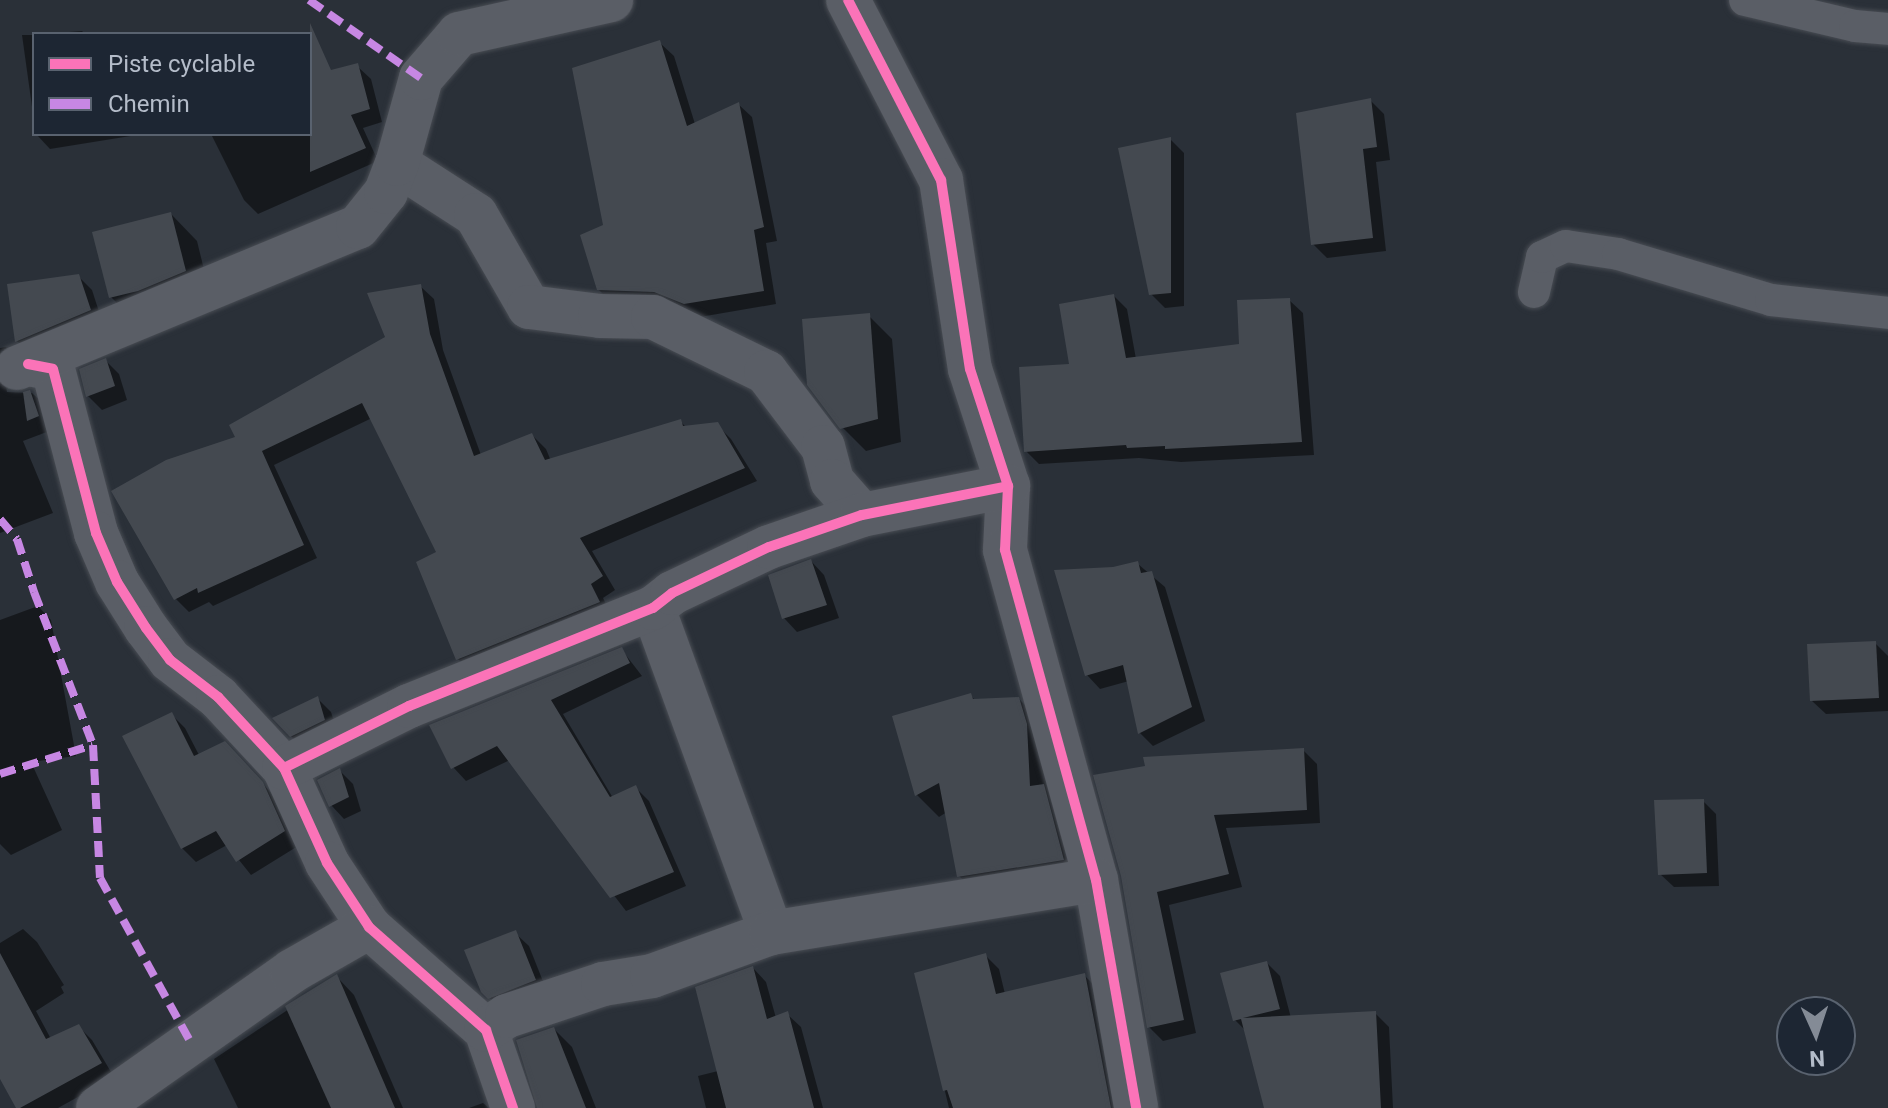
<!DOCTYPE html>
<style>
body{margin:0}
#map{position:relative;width:1888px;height:1108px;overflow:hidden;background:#2a3038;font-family:Roboto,sans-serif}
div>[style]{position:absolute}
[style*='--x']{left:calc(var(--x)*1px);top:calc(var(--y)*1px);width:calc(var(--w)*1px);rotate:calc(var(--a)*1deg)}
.shadow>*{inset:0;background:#0007}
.building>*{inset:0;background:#444950}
.roads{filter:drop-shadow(0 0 2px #484c53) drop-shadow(0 0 2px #484c53)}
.lane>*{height:32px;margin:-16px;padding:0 16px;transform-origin:16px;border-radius:16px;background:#5a5e66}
.street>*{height:44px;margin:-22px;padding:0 22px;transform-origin:22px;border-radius:22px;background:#5a5e66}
.quiet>*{height:8px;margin-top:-4px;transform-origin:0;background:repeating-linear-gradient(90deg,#c787e3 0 16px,transparent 0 24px)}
.cycleway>*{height:10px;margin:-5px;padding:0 5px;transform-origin:5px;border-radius:5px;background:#fb73b8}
span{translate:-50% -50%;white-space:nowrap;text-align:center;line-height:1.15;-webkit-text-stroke:7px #1d2633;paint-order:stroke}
.legend{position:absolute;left:32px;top:32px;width:280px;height:104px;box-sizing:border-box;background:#1d2633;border:2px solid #59626f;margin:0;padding:10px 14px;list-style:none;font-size:24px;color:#b4bcc9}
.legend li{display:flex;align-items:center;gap:16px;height:40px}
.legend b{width:40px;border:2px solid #59626f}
.north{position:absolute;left:1776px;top:996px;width:80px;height:80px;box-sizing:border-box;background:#1d2633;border:2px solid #59626f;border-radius:50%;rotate:177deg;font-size:22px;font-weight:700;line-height:32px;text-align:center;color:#b4bcc9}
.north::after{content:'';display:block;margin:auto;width:28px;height:36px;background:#848b96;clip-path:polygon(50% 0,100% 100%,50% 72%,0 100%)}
</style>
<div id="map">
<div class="shadow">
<div style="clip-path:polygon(82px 31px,85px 34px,43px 34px)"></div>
<div style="clip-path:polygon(22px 35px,34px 35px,34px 121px)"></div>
<div style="clip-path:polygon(660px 43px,674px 56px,695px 124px,738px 104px,752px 117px,777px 241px,766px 243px,776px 304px,700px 317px,612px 303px,598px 289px,605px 226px)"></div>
<div style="clip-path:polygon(357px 66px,371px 79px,382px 122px,363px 128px,378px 161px,258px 214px,244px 200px,211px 134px,310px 134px,310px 78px)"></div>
<div style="clip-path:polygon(1370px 100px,1384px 114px,1390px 160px,1376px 162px,1386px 251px,1327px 258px,1313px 244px)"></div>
<div style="clip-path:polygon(36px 134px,143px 134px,50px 149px)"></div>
<div style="clip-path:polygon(1170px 139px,1184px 153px,1184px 306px,1165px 308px,1151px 294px)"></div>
<div style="clip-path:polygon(171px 214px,197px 241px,211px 298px,138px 324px,111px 297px)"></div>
<div style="clip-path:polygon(78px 276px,92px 290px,103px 324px,30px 354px,17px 341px)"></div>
<div style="clip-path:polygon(420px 286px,434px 299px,443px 350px,481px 455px,532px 435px,546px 449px,551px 461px,680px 421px,687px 428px,717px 425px,731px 439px,757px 481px,592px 551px,615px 590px,603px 598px,612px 616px,472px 673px,458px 659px,438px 553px,372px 418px,274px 465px,317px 558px,213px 606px,209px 602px,189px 612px,175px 598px,238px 438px,388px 338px)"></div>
<div style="clip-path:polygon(1114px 296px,1127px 309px,1136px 359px,1241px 345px,1289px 300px,1303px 313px,1314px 455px,1181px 462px,1139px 458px,1039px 464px,1026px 451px)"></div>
<div style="clip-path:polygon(869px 316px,892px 339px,901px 442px,866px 451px,842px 427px)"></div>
<div style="clip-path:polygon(6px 347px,19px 360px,5px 379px,7px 392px,32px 393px,46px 406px,52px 430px,23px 441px,53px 513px,0 533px,0 348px)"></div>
<div style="clip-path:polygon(106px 361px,119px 374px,127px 400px,102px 410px,88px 396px,81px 371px)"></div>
<div style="clip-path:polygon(811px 561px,824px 575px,839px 618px,797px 632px,784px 618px)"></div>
<div style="clip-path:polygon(1138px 564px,1165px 587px,1205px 721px,1153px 746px,1140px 733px,1129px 681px,1100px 689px,1087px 675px,1113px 569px)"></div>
<div style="clip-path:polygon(38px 606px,51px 620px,76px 756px,31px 762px,62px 830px,11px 855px,0 844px,0 620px)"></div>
<div style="clip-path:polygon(1875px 643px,1888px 656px,1888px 711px,1826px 714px,1812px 701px)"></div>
<div style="clip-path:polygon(622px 650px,642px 676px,563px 714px,613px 798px,636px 788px,649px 801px,686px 886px,626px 911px,510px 760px,466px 781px,453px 767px)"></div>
<div style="clip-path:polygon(970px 695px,976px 701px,1019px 699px,1041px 721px,1085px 882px,982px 898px,959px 876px,947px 812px,939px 817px,917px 795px)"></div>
<div style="clip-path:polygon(318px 699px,331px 712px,338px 733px,305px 750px,291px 736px)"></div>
<div style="clip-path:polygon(171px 714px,185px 728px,199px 755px,238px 757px,276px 798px,298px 846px,251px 875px,227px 845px,196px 862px,182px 848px)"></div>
<div style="clip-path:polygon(1303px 750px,1317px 764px,1320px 823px,1226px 828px,1242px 887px,1169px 905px,1196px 1033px,1163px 1041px,1149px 1027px,1147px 767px)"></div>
<div style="clip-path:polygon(340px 771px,353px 784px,361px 811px,344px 819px,331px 805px)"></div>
<div style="clip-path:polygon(1703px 801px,1716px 814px,1719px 886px,1674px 887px,1660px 874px)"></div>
<div style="clip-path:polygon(23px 929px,37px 942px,64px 985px,61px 987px,64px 993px,36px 1011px,51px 1039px,78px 1026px,92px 1040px,114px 1077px,58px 1108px,18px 1108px,0 1075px,0 943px)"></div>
<div style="clip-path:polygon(515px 933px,529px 946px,548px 994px,503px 1011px,483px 991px)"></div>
<div style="clip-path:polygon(985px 955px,999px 969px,1005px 994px,1084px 975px,1098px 989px,1121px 1108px,949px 1108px,917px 975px)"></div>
<div style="clip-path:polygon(1267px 963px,1280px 976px,1291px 1018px,1375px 1013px,1389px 1027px,1393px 1108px,1266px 1108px,1246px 1031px,1235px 1020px)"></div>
<div style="clip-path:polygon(753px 968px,766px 982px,776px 1018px,787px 1014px,801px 1027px,823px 1108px,706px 1108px,698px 1076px,718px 1071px)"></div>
<div style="clip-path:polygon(337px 977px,354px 995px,403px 1108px,238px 1108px,214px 1059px)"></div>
<div style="clip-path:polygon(554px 1029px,572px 1047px,596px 1108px,538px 1108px)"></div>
<div style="clip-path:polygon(483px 1103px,489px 1108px,469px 1108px)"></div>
</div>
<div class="building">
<div style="clip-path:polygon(310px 23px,331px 70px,358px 63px,370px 109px,351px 115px,366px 148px,310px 172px)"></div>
<div style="clip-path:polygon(660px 40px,687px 126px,739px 102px,764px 227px,754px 230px,764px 291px,684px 304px,654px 292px,597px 290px,580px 235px,603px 225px,572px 68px)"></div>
<div style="clip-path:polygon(1371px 98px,1377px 147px,1363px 149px,1373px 238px,1311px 245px,1296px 113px)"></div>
<div style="clip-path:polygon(1171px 137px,1171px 293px,1149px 295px,1118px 148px)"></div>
<div style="clip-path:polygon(171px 212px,186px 271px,138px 291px,109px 298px,92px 232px)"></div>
<div style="clip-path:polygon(79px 274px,91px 310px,15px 342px,7px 284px)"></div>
<div style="clip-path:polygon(421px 284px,430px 334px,474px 456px,532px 433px,545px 460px,681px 419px,683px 426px,718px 422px,745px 468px,580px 538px,603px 576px,591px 584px,600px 602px,456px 660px,416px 562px,436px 552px,362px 403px,262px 451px,304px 545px,198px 593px,197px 588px,174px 600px,111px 491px,166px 460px,235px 437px,229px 425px,385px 337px,367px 293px)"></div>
<div style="clip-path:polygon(1114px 294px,1126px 358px,1239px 344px,1237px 300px,1290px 298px,1302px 442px,1165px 449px,1165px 446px,1127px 448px,1126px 445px,1024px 452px,1019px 367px,1069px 364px,1059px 304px)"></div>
<div style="clip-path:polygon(870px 313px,878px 419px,840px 429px,807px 385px,802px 319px)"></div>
<div style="clip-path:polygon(106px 358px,115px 386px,86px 397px,79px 369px)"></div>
<div style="clip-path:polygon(30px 390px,39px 416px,27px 421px,23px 392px)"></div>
<div style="clip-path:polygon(811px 559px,827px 605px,782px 619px,768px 575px)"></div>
<div style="clip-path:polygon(1138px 561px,1141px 573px,1152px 571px,1192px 707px,1138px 734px,1123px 665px,1085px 676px,1054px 570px,1113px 567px)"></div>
<div style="clip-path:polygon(1876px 641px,1879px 698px,1810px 701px,1807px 644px)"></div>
<div style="clip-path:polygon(622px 647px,630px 663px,551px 700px,610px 797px,636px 785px,674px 872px,610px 898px,497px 746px,451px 769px,429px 725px)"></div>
<div style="clip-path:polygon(971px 693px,973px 699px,1019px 697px,1027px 724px,1030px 786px,1044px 784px,1064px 860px,957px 877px,939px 783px,915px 796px,892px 716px)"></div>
<div style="clip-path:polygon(318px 696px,325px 720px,290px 737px,272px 718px)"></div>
<div style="clip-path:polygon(172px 712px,194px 756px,225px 741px,263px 782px,285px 831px,236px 862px,216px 831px,181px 849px,122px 736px)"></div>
<div style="clip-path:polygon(1304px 748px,1307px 810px,1214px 815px,1229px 874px,1157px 892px,1184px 1020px,1147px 1028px,1121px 876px,1093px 775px,1145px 766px,1143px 757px)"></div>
<div style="clip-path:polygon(340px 768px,349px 797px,329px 807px,317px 780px)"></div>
<div style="clip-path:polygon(1704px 799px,1707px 873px,1658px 875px,1654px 800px)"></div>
<div style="clip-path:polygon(516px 930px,536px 980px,488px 999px,481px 992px,464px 950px)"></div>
<div style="clip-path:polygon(0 953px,46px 1039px,79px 1024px,102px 1063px,20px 1108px,16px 1108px,0 1079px)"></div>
<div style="clip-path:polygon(986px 953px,996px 994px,1085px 973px,1111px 1108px,953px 1108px,947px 1090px,943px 1091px,914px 973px)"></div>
<div style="clip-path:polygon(1267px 961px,1280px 1009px,1243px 1018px,1376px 1011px,1381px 1108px,1264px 1108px,1241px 1019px,1233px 1021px,1220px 973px)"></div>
<div style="clip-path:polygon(753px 966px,767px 1019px,788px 1011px,814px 1108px,726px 1108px,695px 987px)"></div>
<div style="clip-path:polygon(337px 974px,395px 1108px,331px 1108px,285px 1006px)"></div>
<div style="clip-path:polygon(554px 1027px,586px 1108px,537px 1108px,516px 1040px)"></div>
</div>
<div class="roads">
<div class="lane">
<div style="--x:1745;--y:0;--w:113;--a:13.3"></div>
<div style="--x:1855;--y:26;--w:33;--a:5"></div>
<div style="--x:1534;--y:292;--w:36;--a:-77"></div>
<div style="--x:1542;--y:257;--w:26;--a:-25"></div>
<div style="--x:1566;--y:246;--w:53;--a:8.7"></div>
<div style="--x:1618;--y:254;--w:160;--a:16.7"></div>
<div style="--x:1771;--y:300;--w:118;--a:6.3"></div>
</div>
<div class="street">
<div style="--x:848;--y:0;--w:203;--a:62.7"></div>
<div style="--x:941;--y:180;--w:191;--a:81.3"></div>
<div style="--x:970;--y:369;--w:123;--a:72"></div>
<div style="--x:1008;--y:486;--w:64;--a:92.7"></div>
<div style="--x:1005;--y:550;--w:342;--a:74.6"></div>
<div style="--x:1096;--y:880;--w:231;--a:80"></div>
<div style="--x:397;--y:164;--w:94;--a:32.8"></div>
<div style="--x:476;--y:215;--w:106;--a:60.1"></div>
<div style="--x:529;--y:307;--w:72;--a:7.2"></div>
<div style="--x:600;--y:316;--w:53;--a:1.1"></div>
<div style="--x:653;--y:317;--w:126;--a:26"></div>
<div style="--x:766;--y:372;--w:94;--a:52.8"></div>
<div style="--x:823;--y:447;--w:35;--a:75"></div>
<div style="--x:832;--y:481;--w:45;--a:48.6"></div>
<div style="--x:28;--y:364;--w:25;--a:11"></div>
<div style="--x:53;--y:369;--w:170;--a:75.3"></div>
<div style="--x:96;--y:533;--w:53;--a:66.8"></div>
<div style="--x:117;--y:582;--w:54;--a:57.8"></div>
<div style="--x:146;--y:628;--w:40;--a:53"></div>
<div style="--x:170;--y:660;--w:61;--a:37.6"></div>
<div style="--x:218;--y:697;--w:97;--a:47.1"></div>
<div style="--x:284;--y:768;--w:104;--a:65.6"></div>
<div style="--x:327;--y:863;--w:77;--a:56.7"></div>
<div style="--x:369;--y:927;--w:156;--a:41.4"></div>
<div style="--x:486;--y:1030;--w:83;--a:70.9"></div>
<div style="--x:17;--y:368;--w:369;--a:-22.5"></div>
<div style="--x:358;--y:227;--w:45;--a:-51.3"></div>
<div style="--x:386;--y:192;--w:30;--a:-69"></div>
<div style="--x:397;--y:164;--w:89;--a:-74.4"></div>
<div style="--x:421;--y:78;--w:58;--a:-49.2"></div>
<div style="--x:459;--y:34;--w:156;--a:-12.6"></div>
<div style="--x:653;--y:608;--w:346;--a:70"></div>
<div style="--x:284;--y:768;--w:140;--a:-26.4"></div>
<div style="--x:409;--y:706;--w:263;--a:-21.9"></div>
<div style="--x:653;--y:608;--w:24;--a:-38"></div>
<div style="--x:672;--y:593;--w:107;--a:-25.4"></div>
<div style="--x:769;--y:547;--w:98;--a:-19"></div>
<div style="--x:862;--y:515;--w:149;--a:-11.2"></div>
<div style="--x:486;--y:1030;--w:25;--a:-34"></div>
<div style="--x:507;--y:1016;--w:101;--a:-18.4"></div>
<div style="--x:603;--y:984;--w:50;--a:-9.3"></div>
<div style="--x:652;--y:976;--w:127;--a:-19.9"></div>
<div style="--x:771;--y:933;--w:329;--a:-9.3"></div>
<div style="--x:98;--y:1108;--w:237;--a:-35.2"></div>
<div style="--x:292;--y:971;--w:89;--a:-29.7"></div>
</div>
</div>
<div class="quiet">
<div style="--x:309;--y:0;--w:136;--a:34.9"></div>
<div style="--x:0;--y:519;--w:26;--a:50"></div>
<div style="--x:17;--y:539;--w:56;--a:72.2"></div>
<div style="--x:34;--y:592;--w:164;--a:68.9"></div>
<div style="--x:93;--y:745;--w:133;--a:87"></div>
<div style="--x:100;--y:878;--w:188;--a:61.1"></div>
<div style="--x:0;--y:774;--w:97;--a:-17.3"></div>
</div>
<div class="cycleway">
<div style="--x:848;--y:0;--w:203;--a:62.7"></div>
<div style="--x:941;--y:180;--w:191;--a:81.3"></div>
<div style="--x:970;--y:369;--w:123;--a:72"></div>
<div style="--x:1008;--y:486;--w:64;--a:92.7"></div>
<div style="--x:1005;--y:550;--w:342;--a:74.6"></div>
<div style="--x:1096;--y:880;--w:231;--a:80"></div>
<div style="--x:28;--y:364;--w:25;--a:11"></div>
<div style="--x:53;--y:369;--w:170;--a:75.3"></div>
<div style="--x:96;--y:533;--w:53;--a:66.8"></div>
<div style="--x:117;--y:582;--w:54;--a:57.8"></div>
<div style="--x:146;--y:628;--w:40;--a:53"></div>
<div style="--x:170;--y:660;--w:61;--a:37.6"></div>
<div style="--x:218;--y:697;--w:97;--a:47.1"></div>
<div style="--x:284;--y:768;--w:104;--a:65.6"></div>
<div style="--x:327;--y:863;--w:77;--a:56.7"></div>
<div style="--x:369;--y:927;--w:156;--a:41.4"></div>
<div style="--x:486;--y:1030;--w:83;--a:70.9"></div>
<div style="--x:284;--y:768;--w:140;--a:-26.4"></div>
<div style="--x:409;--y:706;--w:263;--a:-21.9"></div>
<div style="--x:653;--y:608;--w:24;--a:-38"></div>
<div style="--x:672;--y:593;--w:107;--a:-25.4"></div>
<div style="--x:769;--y:547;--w:98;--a:-19"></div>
<div style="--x:862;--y:515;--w:149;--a:-11.2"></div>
</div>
<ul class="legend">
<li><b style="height:10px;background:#fb73b8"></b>Piste cyclable</li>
<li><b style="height:10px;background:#c787e3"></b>Chemin</li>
</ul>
<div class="north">N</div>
</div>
